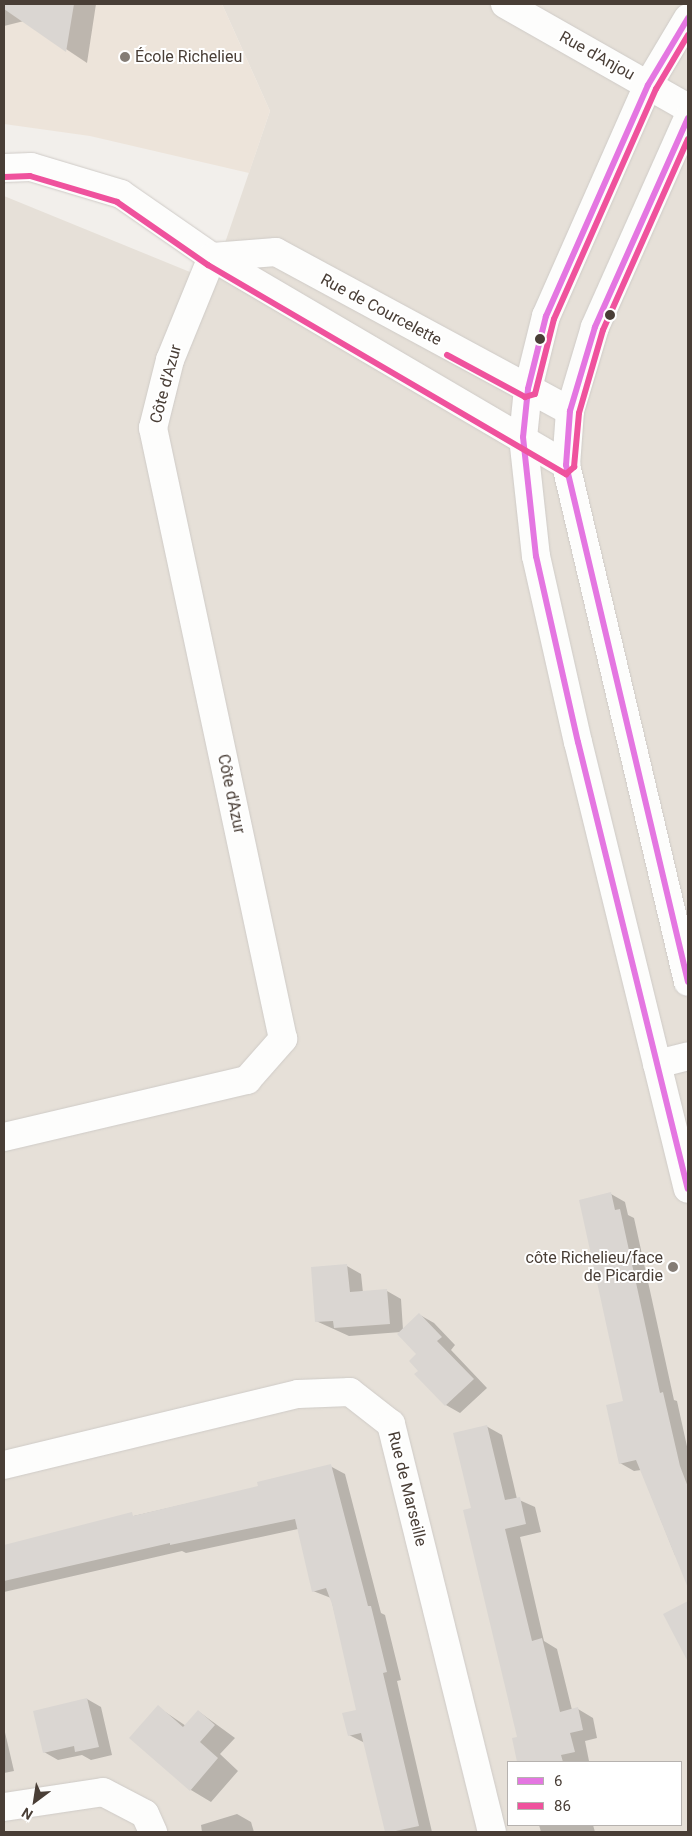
<!DOCTYPE html>
<meta charset="utf-8">
<style>
body{margin:0}
#map{position:relative;width:692px;height:1836px;overflow:hidden;background:#f2efeb;font-family:Roboto,sans-serif}
div>[style]{position:absolute}
[style*='--x']{left:calc(var(--x)*1px);top:calc(var(--y)*1px);width:calc(var(--w)*1px);rotate:calc(var(--a)*1deg)}
.residential>*{inset:0;background:#e6e0d8}
.education>*{inset:0;background:#ede4da}
.shadow>*{inset:0;background:#0003}
.building>*{inset:0;background:#dad6d2}
.roads{filter:drop-shadow(0 0 1px #cfcbc7) drop-shadow(0 0 1px #cfcbc7)}
.minor>*{height:28px;margin:-14px;padding:0 14px;transform-origin:14px;border-radius:14px;background:#fdfdfc}
.bus-1>*{height:6px;margin:-3px;padding:0 3px;transform-origin:3px;border-radius:3px;background:#e476e1}
.bus-2>*{height:6px;margin:-3px;padding:0 3px;transform-origin:3px;border-radius:3px;background:#ef529d}
.dots>*{width:14px;height:14px;translate:-50% -50%;box-sizing:border-box;border:2px solid #fff;border-radius:50%}
span{translate:-50% -50%;white-space:nowrap;text-align:center;line-height:1.15;-webkit-text-stroke:4px #fff;paint-order:stroke}
.street-label{font-size:16px;color:#493e36}
.poi-label{font-size:16px;color:#493e36}
.left{translate:0 -50%;text-align:left}
.right{translate:-100% -50%;text-align:right}
.frame{position:absolute;inset:0;border:5px solid #493e36;pointer-events:none}
.legend{position:absolute;left:507px;top:1761px;width:175px;height:65px;box-sizing:border-box;background:#fff;border:1px solid #b6b2af;margin:0;padding:6px 9px;list-style:none;font-size:15px;color:#493e36}
.legend li{display:flex;align-items:center;gap:10px;height:25px}
.legend b{width:25px;border:1px solid #b6b2af}
.north{position:absolute;left:10px;top:1776px;width:50px;height:50px;-webkit-text-stroke:4px #fff;paint-order:stroke;rotate:211deg;font-size:14px;font-weight:700;line-height:20px;text-align:center;color:#493e36}
.north::after{content:'';display:block;margin:auto;width:18px;height:22px;background:#493e36;clip-path:polygon(50% 0,100% 100%,50% 72%,0 100%)}
</style>
<div id="map">
<div class="residential">
<div style="clip-path:polygon(evenodd,222px 4px,688px 4px,688px 1832px,4px 1832px,4px 196px,212px 281px,270px 111px,222px 4px,508px 1762px,681px 1762px,681px 1825px,508px 1825px,508px 1762px)"></div>
</div>
<div class="education">
<div style="clip-path:polygon(4px 4px,222px 4px,270px 111px,249px 173px,90px 136px,4px 124px)"></div>
</div>
<div class="shadow">
<div style="clip-path:polygon(4px 4px,96px 4px,87px 63px,24px 21px,4px 26px)"></div>
<div style="clip-path:polygon(611px 1194px,625px 1202px,628px 1215px,634px 1218px,674px 1400px,677px 1401px,688px 1451px,688px 1563px,675px 1555px,641px 1470px,634px 1471px,620px 1463px,624px 1402px)"></div>
<div style="clip-path:polygon(347px 1266px,361px 1274px,363px 1293px,387px 1291px,401px 1299px,403px 1330px,420px 1315px,434px 1323px,455px 1345px,451px 1350px,487px 1388px,460px 1413px,446px 1405px,416px 1374px,420px 1371px,418px 1354px,401px 1332px,349px 1336px,316px 1321px)"></div>
<div style="clip-path:polygon(486px 1426px,502px 1435px,517px 1499px,535px 1507px,541px 1532px,520px 1537px,544px 1641px,557px 1649px,572px 1710px,578px 1709px,593px 1718px,597px 1738px,585px 1741px,589px 1761px,519px 1762px,513px 1739px,519px 1738px,472px 1509px)"></div>
<div style="clip-path:polygon(330px 1466px,345px 1474px,381px 1613px,385px 1615px,401px 1680px,397px 1681px,432px 1832px,386px 1832px,365px 1743px,349px 1735px,358px 1710px,331px 1598px,313px 1591px,298px 1529px,186px 1553px,182px 1551px,4px 1592px,4px 1546px,259px 1487px)"></div>
<div style="clip-path:polygon(87px 1699px,101px 1707px,112px 1755px,91px 1760px,82px 1755px,58px 1760px,44px 1752px)"></div>
<div style="clip-path:polygon(158px 1707px,186px 1726px,198px 1711px,235px 1738px,220px 1754px,238px 1771px,211px 1802px,191px 1790px)"></div>
<div style="clip-path:polygon(4px 1728px,14px 1771px,4px 1773px)"></div>
<div style="clip-path:polygon(237px 1814px,251px 1822px,254px 1832px,202px 1832px,201px 1825px)"></div>
<div style="clip-path:polygon(539px 1825px,593px 1825px,595px 1832px,541px 1832px)"></div>
</div>
<div class="building">
<div style="clip-path:polygon(4px 4px,74px 4px,66px 52px,4px 9px)"></div>
<div style="clip-path:polygon(611px 1192px,615px 1210px,620px 1209px,660px 1393px,663px 1392px,680px 1466px,688px 1487px,688px 1588px,636px 1460px,619px 1464px,606px 1405px,623px 1401px,579px 1200px)"></div>
<div style="clip-path:polygon(347px 1264px,350px 1292px,387px 1289px,390px 1324px,334px 1328px,333px 1321px,315px 1322px,311px 1267px)"></div>
<div style="clip-path:polygon(419px 1313px,442px 1337px,437px 1341px,474px 1379px,445px 1406px,414px 1374px,418px 1371px,409px 1361px,416px 1354px,397px 1334px)"></div>
<div style="clip-path:polygon(487px 1425px,505px 1500px,520px 1497px,526px 1524px,505px 1529px,532px 1641px,542px 1638px,560px 1712px,578px 1707px,583px 1730px,570px 1733px,575px 1752px,561px 1755px,563px 1762px,517px 1762px,512px 1738px,517px 1737px,463px 1510px,471px 1508px,453px 1433px)"></div>
<div style="clip-path:polygon(331px 1464px,368px 1606px,371px 1606px,387px 1672px,383px 1673px,419px 1826px,391px 1832px,385px 1832px,361px 1733px,348px 1736px,342px 1713px,356px 1710px,332px 1604px,326px 1588px,312px 1592px,295px 1519px,170px 1545px,170px 1543px,4px 1581px,4px 1545px,132px 1512px,133px 1516px,258px 1486px,257px 1482px)"></div>
<div style="clip-path:polygon(688px 1601px,688px 1662px,663px 1614px)"></div>
<div style="clip-path:polygon(87px 1698px,99px 1747px,75px 1752px,74px 1746px,43px 1753px,33px 1711px)"></div>
<div style="clip-path:polygon(158px 1705px,183px 1727px,198px 1710px,215px 1725px,200px 1742px,218px 1758px,190px 1791px,129px 1738px)"></div>
</div>
<div class="roads">
<div class="minor">
<div style="--x:505;--y:4;--w:210;--a:29.6"></div>
<div style="--x:688;--y:18;--w:78;--a:120.8"></div>
<div style="--x:648;--y:85;--w:253;--a:113.8"></div>
<div style="--x:546;--y:316;--w:75;--a:103.9"></div>
<div style="--x:528;--y:389;--w:48;--a:95.9"></div>
<div style="--x:523;--y:437;--w:120;--a:83.8"></div>
<div style="--x:536;--y:556;--w:191;--a:77.3"></div>
<div style="--x:578;--y:742;--w:460;--a:76.2"></div>
<div style="--x:688;--y:118;--w:229;--a:114"></div>
<div style="--x:595;--y:327;--w:88;--a:106.6"></div>
<div style="--x:570;--y:411;--w:54;--a:94.2"></div>
<div style="--x:566;--y:465;--w:531;--a:76.72"></div>
<div style="--x:4;--y:168;--w:27;--a:-2"></div>
<div style="--x:31;--y:167;--w:94;--a:16.7"></div>
<div style="--x:121;--y:194;--w:111;--a:34.7"></div>
<div style="--x:212;--y:257;--w:411;--a:30.4"></div>
<div style="--x:212;--y:257;--w:64;--a:-4.5"></div>
<div style="--x:276;--y:252;--w:334;--a:28.4"></div>
<div style="--x:657;--y:1064;--w:32;--a:-14"></div>
<div style="--x:4;--y:1137;--w:250;--a:-13.2"></div>
<div style="--x:247;--y:1080;--w:55;--a:-48.7"></div>
<div style="--x:283;--y:1039;--w:625;--a:-102.01"></div>
<div style="--x:153;--y:428;--w:70;--a:-76"></div>
<div style="--x:170;--y:360;--w:111;--a:-67.8"></div>
<div style="--x:4;--y:1465;--w:302;--a:-13.6"></div>
<div style="--x:298;--y:1394;--w:52;--a:-2.2"></div>
<div style="--x:350;--y:1392;--w:52;--a:38"></div>
<div style="--x:391;--y:1424;--w:420;--a:76.1"></div>
<div style="--x:4;--y:1807;--w:100;--a:-8.6"></div>
<div style="--x:103;--y:1792;--w:47;--a:27.6"></div>
<div style="--x:145;--y:1814;--w:20;--a:66"></div>
</div>
</div>
<div class="bus-1">
<div style="--x:688;--y:18;--w:78;--a:120.8"></div>
<div style="--x:648;--y:85;--w:253;--a:113.8"></div>
<div style="--x:546;--y:316;--w:75;--a:103.9"></div>
<div style="--x:528;--y:389;--w:48;--a:95.9"></div>
<div style="--x:523;--y:437;--w:120;--a:83.8"></div>
<div style="--x:536;--y:556;--w:191;--a:77.3"></div>
<div style="--x:578;--y:742;--w:460;--a:76.2"></div>
<div style="--x:688;--y:118;--w:229;--a:114"></div>
<div style="--x:595;--y:327;--w:88;--a:106.6"></div>
<div style="--x:570;--y:411;--w:54;--a:94.2"></div>
<div style="--x:566;--y:465;--w:531;--a:76.72"></div>
</div>
<div class="bus-2">
<div style="--x:4;--y:177;--w:26;--a:-2"></div>
<div style="--x:30;--y:176;--w:91;--a:16.6"></div>
<div style="--x:117;--y:202;--w:111;--a:34.7"></div>
<div style="--x:208;--y:265;--w:415;--a:30.3"></div>
<div style="--x:566;--y:474;--w:11;--a:-41"></div>
<div style="--x:574;--y:467;--w:54;--a:-84.7"></div>
<div style="--x:579;--y:413;--w:86;--a:-73.9"></div>
<div style="--x:603;--y:330;--w:209;--a:-66"></div>
<div style="--x:447;--y:355;--w:89;--a:28.3"></div>
<div style="--x:525;--y:397;--w:10;--a:-17"></div>
<div style="--x:535;--y:394;--w:77;--a:-75.8"></div>
<div style="--x:554;--y:319;--w:252;--a:-66.1"></div>
<div style="--x:656;--y:89;--w:63;--a:-59.3"></div>
</div>
<div class="dots">
<div style="left:125px;top:57px;background:#847c75"></div>
<div style="left:610px;top:315px;background:#493e36"></div>
<div style="left:540px;top:339px;background:#493e36"></div>
<div style="left:673px;top:1267px;background:#847c75"></div>
</div>
<div class="street-label">
<span style="left:597px;top:56px;rotate:29deg">Rue d'Anjou</span>
<span style="left:381px;top:310px;rotate:28deg">Rue de Courcelette</span>
<span style="left:166px;top:384px;rotate:-75deg">Côte d'Azur</span>
<span style="left:231px;top:794px;rotate:78deg">Côte d'Azur</span>
<span style="left:407px;top:1489px;rotate:76deg">Rue de Marseille</span>
</div>
<div class="poi-label">
<span class="left" style="left:135px;top:57px">École Richelieu</span>
<span class="right" style="left:663px;top:1267px">côte Richelieu/face<br>de Picardie</span>
</div>
<div class="frame"></div>
<ul class="legend">
<li><b style="height:6px;background:#e476e1"></b>6</li>
<li><b style="height:6px;background:#ef529d"></b>86</li>
</ul>
<div class="north">N</div>
</div>
